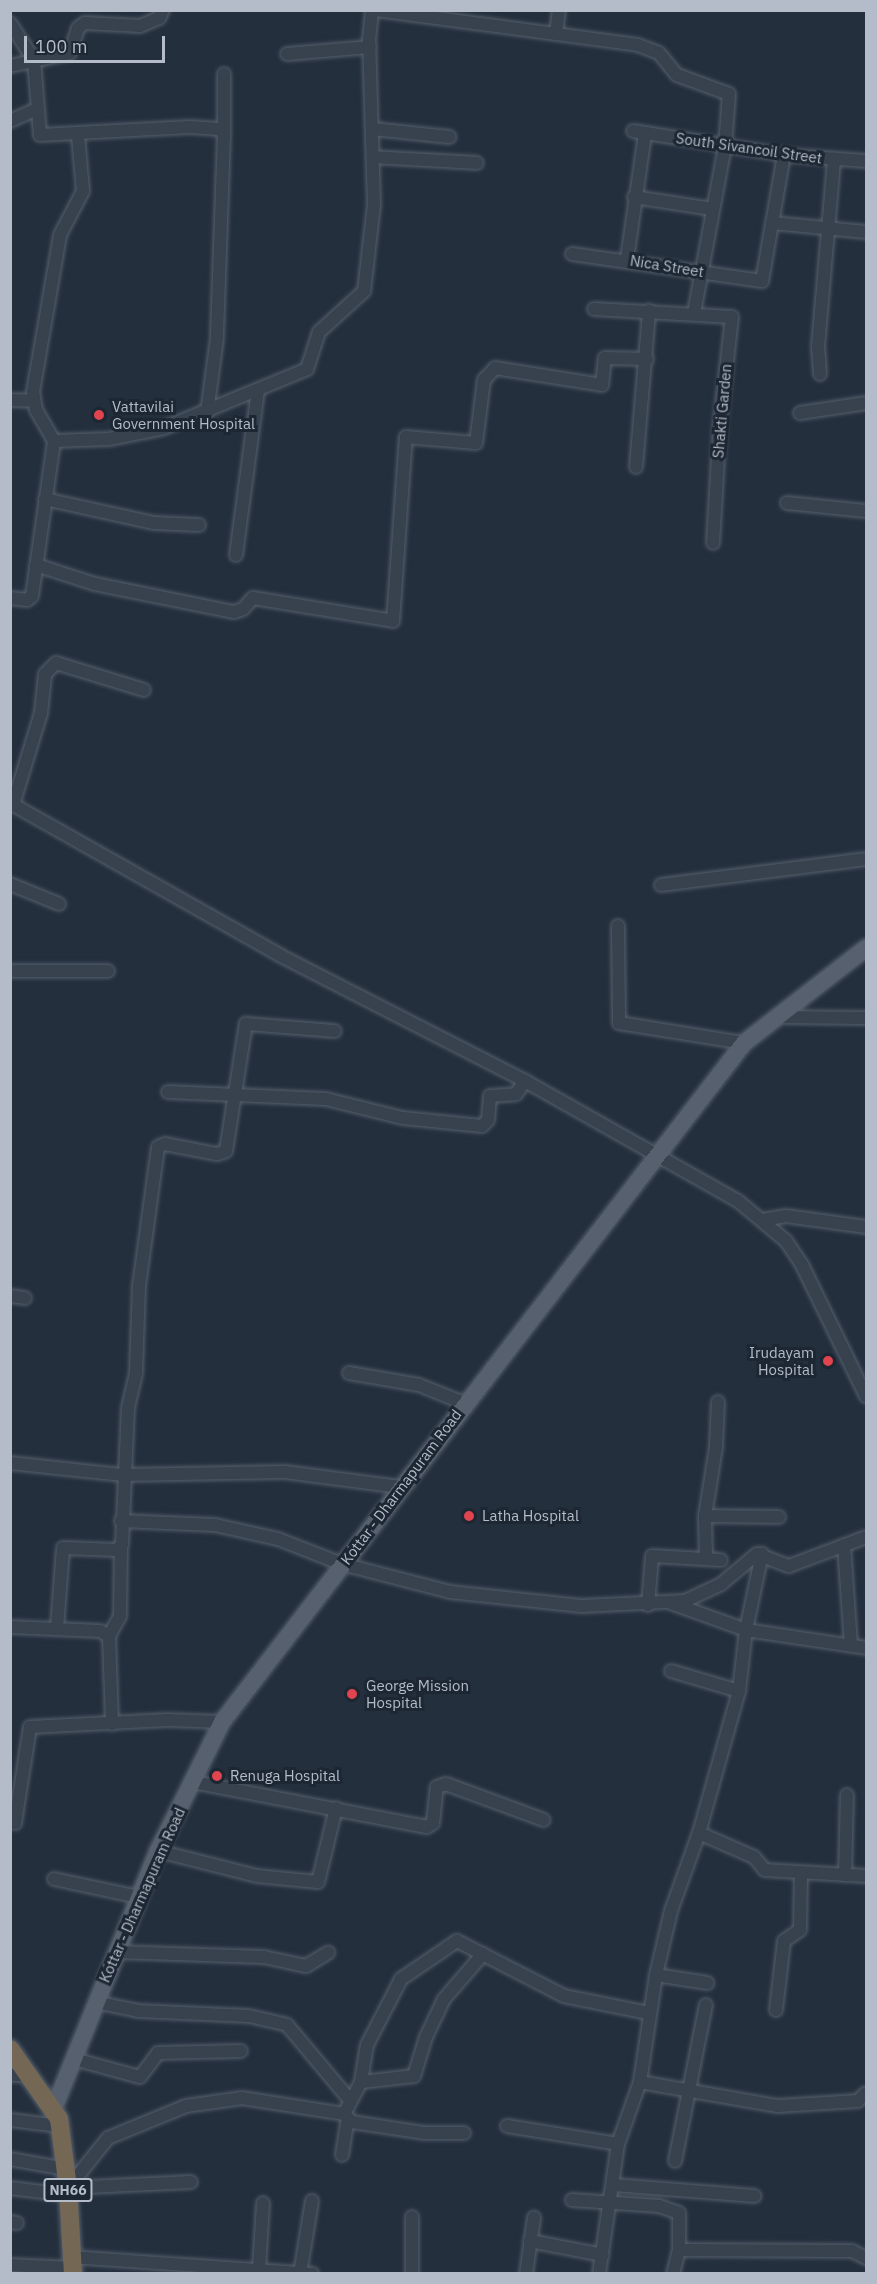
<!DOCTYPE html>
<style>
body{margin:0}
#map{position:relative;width:877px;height:2284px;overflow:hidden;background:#242f3e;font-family:"IBM Plex Sans",sans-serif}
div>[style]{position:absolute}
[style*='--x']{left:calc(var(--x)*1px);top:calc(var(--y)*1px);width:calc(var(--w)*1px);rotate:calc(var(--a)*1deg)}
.roads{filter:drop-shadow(0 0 2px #565f6c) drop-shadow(0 0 2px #565f6c)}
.minor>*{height:12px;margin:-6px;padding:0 6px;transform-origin:6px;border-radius:6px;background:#38414e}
.major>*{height:16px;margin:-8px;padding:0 8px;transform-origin:8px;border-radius:8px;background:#56606e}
.highway>*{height:18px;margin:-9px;padding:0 9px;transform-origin:9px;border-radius:9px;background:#746855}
.dots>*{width:16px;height:16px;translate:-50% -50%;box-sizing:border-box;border:3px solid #1d2633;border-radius:50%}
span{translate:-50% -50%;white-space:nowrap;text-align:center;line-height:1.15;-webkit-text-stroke:6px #1d2633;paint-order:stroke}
.shield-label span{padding:2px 4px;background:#1d2633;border:2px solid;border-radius:4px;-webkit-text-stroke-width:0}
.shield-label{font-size:14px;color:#b4bcc9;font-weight:700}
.street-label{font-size:15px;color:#b4bcc9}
.poi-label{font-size:15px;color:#b4bcc9}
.left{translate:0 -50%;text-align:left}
.right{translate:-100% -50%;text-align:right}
.frame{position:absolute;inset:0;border:12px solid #b4bcc9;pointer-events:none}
.scale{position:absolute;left:24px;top:36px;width:141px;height:27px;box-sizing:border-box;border:3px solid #b4bcc9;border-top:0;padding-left:8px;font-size:18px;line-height:21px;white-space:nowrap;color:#b4bcc9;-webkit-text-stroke:4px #1d2633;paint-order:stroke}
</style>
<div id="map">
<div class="roads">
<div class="minor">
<div style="--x:376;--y:10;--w:264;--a:7.6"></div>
<div style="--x:638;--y:45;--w:22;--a:21"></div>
<div style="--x:659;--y:53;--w:28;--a:51"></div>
<div style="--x:677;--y:75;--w:55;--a:20.1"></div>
<div style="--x:729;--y:94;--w:52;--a:94.4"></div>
<div style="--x:725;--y:146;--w:170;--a:100.5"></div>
<div style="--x:10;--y:23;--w:44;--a:57"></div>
<div style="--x:34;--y:60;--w:75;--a:85.4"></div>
<div style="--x:40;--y:135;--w:150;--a:-3.1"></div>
<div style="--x:190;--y:127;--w:29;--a:4"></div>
<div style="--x:219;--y:129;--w:7;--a:45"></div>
<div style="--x:224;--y:134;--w:204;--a:92"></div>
<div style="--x:217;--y:338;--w:76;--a:97.6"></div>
<div style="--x:556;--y:34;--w:24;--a:-83"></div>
<div style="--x:287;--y:54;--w:83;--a:-4.8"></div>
<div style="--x:10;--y:66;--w:61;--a:-12.2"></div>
<div style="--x:70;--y:53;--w:26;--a:-72"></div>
<div style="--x:78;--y:28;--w:9;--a:-36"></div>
<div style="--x:85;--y:23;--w:55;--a:3.1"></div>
<div style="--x:140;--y:26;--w:21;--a:-23"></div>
<div style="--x:159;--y:18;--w:9;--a:-63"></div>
<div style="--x:10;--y:121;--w:30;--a:-24"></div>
<div style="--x:373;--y:129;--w:77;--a:5.9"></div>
<div style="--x:633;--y:131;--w:153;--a:9"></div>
<div style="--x:784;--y:155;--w:82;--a:4.2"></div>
<div style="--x:224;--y:134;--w:60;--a:-90"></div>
<div style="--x:373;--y:157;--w:104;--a:3.3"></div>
<div style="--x:634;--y:197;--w:79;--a:8.7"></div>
<div style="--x:773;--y:223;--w:93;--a:5.5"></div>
<div style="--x:572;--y:254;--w:192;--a:8.1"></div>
<div style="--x:762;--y:281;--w:128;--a:-80.1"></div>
<div style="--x:627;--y:259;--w:126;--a:-81.8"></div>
<div style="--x:594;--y:309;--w:138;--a:3.3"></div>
<div style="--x:732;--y:317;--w:106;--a:96.5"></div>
<div style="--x:720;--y:422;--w:121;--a:93.3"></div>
<div style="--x:820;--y:374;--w:27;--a:-94"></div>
<div style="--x:818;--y:347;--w:189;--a:-85.1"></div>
<div style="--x:10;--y:400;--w:23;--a:2"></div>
<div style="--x:800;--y:413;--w:67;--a:-8.6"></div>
<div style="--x:54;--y:441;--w:36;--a:-120"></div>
<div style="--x:36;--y:410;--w:18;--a:-99"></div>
<div style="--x:33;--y:392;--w:159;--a:-80.2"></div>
<div style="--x:60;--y:235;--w:50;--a:-62.4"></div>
<div style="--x:83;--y:191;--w:55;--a:-95.2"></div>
<div style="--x:636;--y:467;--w:157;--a:-85.2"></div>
<div style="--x:45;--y:499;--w:112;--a:12.4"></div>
<div style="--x:154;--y:523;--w:45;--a:2.5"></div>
<div style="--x:787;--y:503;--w:79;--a:5.8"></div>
<div style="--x:236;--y:555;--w:166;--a:-82.4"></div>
<div style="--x:36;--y:565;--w:62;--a:17.9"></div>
<div style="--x:95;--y:584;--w:142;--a:11.4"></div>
<div style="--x:234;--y:612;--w:9;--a:-18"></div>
<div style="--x:243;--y:609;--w:15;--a:-48"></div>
<div style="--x:253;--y:598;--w:142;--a:9.3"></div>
<div style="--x:393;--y:621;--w:184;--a:-86"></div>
<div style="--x:406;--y:437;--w:70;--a:4.9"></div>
<div style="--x:476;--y:443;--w:64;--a:-82.8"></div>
<div style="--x:484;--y:380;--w:16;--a:-47"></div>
<div style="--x:495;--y:368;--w:108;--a:9"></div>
<div style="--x:602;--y:385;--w:27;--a:-84"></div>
<div style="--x:605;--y:358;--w:42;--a:1.4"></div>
<div style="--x:10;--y:598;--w:17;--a:7"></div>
<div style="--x:27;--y:600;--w:6;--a:-39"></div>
<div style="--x:32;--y:596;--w:157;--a:-81.9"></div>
<div style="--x:54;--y:441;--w:55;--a:-2.1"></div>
<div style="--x:109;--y:439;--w:56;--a:-11.3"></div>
<div style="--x:164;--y:428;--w:155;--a:-22.4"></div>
<div style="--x:307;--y:369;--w:39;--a:-72"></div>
<div style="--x:319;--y:332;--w:61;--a:-42.3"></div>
<div style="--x:364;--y:291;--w:87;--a:-83.4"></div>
<div style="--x:374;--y:205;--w:165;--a:-91.7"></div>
<div style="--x:369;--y:40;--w:30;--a:-84"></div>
<div style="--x:10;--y:803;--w:311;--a:29.4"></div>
<div style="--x:281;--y:956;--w:274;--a:27.1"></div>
<div style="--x:525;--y:1081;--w:244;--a:29.4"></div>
<div style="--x:738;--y:1201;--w:62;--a:39.8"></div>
<div style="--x:786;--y:1241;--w:29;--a:56"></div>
<div style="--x:802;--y:1265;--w:146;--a:64"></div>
<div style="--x:13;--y:805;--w:96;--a:-73.1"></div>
<div style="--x:41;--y:713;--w:39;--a:-84"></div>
<div style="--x:45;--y:674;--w:16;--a:-45"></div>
<div style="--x:56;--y:663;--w:92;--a:17.1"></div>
<div style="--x:10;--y:884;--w:53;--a:22.2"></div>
<div style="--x:661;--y:885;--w:207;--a:-7.2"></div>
<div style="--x:618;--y:926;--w:97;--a:89.4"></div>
<div style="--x:619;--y:1023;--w:127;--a:9.1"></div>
<div style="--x:10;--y:971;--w:98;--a:0"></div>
<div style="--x:776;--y:1017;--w:90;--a:0.6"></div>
<div style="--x:168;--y:1092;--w:158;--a:2.5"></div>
<div style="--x:326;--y:1099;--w:79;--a:13.9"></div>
<div style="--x:403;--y:1118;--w:79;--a:5.8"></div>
<div style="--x:482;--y:1126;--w:8;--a:-45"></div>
<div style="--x:488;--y:1120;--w:24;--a:-85"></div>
<div style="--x:490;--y:1096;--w:26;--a:-4"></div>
<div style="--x:516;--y:1094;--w:16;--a:-55"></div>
<div style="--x:763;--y:1220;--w:23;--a:-10"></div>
<div style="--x:786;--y:1216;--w:81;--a:7.8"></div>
<div style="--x:10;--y:1296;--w:15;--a:8"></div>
<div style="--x:349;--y:1373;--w:71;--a:9.7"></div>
<div style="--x:419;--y:1385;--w:48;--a:21.8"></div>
<div style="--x:10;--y:1463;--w:114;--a:6.1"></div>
<div style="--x:123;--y:1475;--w:162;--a:-1.1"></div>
<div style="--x:285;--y:1472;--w:116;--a:7.4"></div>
<div style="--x:705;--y:1516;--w:74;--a:0.8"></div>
<div style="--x:121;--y:1521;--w:94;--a:2.4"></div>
<div style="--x:215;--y:1525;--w:65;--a:12.5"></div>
<div style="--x:278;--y:1539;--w:69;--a:21.3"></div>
<div style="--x:342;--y:1564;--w:112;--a:14.5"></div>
<div style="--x:450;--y:1592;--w:132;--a:6.1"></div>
<div style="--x:581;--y:1606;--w:104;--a:-2.8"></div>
<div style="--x:685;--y:1601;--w:40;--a:-25"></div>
<div style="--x:721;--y:1584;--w:47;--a:-39.8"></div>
<div style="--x:757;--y:1554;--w:34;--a:21"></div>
<div style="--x:789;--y:1566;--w:82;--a:-20.6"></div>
<div style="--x:844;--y:1545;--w:101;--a:86"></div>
<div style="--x:706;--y:1558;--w:42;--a:-91.4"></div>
<div style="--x:705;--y:1516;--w:70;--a:-80.9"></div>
<div style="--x:716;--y:1447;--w:45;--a:-87.5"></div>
<div style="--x:671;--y:1603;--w:80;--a:19.8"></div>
<div style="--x:746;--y:1630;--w:121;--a:8.5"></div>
<div style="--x:648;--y:1605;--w:49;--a:-85.3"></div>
<div style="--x:652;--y:1556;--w:69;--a:3.3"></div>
<div style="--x:10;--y:1627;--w:90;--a:2.5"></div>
<div style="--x:100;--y:1631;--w:10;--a:29"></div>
<div style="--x:109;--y:1636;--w:88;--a:88"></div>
<div style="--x:57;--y:1628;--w:80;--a:-85.7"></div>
<div style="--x:63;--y:1548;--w:54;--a:2.1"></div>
<div style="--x:117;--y:1550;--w:8;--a:-50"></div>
<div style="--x:122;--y:1544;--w:136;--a:-87.5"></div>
<div style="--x:128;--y:1408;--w:37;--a:-77"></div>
<div style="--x:136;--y:1372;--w:86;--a:-88"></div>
<div style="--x:139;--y:1286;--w:140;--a:-82.2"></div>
<div style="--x:158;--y:1147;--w:8;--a:-23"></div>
<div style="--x:165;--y:1144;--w:53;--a:10.9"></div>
<div style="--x:217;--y:1154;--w:9;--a:-18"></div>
<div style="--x:226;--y:1151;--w:129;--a:-81.1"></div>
<div style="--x:246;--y:1024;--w:89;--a:4.5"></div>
<div style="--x:109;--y:1636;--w:23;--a:-61"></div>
<div style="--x:120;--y:1616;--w:68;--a:-89.2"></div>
<div style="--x:671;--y:1671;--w:71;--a:16.4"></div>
<div style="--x:193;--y:1782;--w:238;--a:10.9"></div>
<div style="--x:427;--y:1827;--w:7;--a:-34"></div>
<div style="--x:433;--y:1823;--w:36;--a:-84"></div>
<div style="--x:437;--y:1787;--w:9;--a:-18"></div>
<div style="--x:446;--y:1784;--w:104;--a:20.2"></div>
<div style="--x:10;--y:1820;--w:6;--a:31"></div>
<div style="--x:15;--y:1823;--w:97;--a:-81.1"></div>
<div style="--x:30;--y:1727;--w:138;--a:-2.9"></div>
<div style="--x:168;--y:1720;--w:54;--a:2.1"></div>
<div style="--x:699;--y:1833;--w:60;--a:23.6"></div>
<div style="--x:754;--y:1857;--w:17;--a:50"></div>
<div style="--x:765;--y:1870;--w:101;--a:3.4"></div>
<div style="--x:158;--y:1851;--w:102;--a:14.2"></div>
<div style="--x:257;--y:1876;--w:61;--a:5.6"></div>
<div style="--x:318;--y:1882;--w:76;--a:-76.3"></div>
<div style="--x:845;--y:1875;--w:80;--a:-88.6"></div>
<div style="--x:54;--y:1879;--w:87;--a:12"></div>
<div style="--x:116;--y:1952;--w:148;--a:1.9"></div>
<div style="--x:264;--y:1957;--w:43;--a:12.1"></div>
<div style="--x:306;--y:1966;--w:26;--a:-31"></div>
<div style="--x:483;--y:1954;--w:60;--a:130.9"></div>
<div style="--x:444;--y:1999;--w:42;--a:115.3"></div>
<div style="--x:426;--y:2037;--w:41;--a:107.1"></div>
<div style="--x:414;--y:2076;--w:53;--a:173.5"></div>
<div style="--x:361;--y:2082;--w:37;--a:-81"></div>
<div style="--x:367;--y:2045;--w:74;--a:-62.7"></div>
<div style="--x:401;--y:1979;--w:68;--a:-34.2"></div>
<div style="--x:457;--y:1941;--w:120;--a:27.2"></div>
<div style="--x:564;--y:1996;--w:86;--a:11.4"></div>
<div style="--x:656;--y:1975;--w:52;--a:8.9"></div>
<div style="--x:95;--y:2002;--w:44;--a:11.8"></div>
<div style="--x:138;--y:2011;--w:111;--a:2.6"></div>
<div style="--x:249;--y:2016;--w:39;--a:13"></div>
<div style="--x:287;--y:2025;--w:98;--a:50"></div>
<div style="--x:776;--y:2010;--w:69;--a:-83.4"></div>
<div style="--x:784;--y:1941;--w:19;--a:-35"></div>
<div style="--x:800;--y:1930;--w:57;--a:-89"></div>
<div style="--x:74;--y:2059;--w:68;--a:15.3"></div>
<div style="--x:140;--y:2077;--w:30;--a:-53"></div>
<div style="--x:158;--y:2053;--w:83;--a:-1.4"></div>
<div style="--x:10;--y:2075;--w:20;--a:0"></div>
<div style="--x:640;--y:2082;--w:140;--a:9.9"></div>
<div style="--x:778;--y:2106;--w:80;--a:-3.6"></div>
<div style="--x:858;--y:2101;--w:11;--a:-45"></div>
<div style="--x:344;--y:2114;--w:11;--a:45"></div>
<div style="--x:352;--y:2122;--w:74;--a:8.6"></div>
<div style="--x:425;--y:2133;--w:39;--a:0"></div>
<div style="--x:10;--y:2120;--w:50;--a:6.8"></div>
<div style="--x:507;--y:2126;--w:112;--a:9.2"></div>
<div style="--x:342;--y:2155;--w:36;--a:-81"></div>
<div style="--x:10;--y:2159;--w:57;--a:10.1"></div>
<div style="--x:675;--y:2161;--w:159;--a:-78.8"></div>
<div style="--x:614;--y:2185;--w:141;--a:4.5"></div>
<div style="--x:10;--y:2188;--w:57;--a:7"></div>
<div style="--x:68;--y:2188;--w:64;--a:-51.3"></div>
<div style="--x:108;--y:2138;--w:84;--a:-22.3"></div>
<div style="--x:186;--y:2106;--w:57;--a:-8.1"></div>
<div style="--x:242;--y:2098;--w:103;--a:8.9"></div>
<div style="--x:344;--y:2114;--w:36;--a:-62"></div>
<div style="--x:68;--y:2188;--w:123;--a:-2.8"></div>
<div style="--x:572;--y:2200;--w:87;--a:3.9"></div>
<div style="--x:659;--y:2206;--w:21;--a:19"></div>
<div style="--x:679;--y:2213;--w:37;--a:90"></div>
<div style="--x:679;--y:2250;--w:25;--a:104"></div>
<div style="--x:10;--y:2222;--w:7;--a:8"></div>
<div style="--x:530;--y:2241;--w:74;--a:10.9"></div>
<div style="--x:679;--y:2250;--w:173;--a:0.3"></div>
<div style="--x:852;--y:2251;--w:16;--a:27"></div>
<div style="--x:71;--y:2257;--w:242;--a:4"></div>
<div style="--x:10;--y:2265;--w:62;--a:2.8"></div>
<div style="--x:259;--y:2269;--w:66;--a:-86.5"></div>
<div style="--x:300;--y:2274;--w:74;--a:-80.7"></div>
<div style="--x:412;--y:2274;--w:57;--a:-90"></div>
<div style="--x:526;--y:2274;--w:57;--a:-81.9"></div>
<div style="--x:599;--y:2274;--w:131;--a:-81.7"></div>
<div style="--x:618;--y:2144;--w:66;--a:-70.5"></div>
<div style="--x:640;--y:2082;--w:108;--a:-81.5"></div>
<div style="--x:656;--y:1975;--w:66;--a:-76.8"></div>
<div style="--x:671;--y:1911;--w:83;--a:-70.3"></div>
<div style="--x:699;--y:1833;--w:148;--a:-74.3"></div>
<div style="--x:739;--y:1691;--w:61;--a:-83.5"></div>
<div style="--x:746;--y:1630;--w:78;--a:-78.1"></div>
</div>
<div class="major">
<div style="--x:54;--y:2108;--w:277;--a:-68"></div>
<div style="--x:158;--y:1851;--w:144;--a:-63.6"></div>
<div style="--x:222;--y:1722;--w:856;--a:-52.45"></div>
<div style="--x:744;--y:1043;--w:155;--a:-37.9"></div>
</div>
<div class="highway">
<div style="--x:10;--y:2049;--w:85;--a:55"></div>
<div style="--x:59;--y:2119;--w:70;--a:82.6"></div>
<div style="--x:68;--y:2188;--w:86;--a:86.7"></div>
</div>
</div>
<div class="dots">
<div style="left:99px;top:415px;background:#e0444e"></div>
<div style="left:828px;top:1361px;background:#e0444e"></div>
<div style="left:469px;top:1516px;background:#e0444e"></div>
<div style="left:352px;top:1694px;background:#e0444e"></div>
<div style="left:217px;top:1776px;background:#e0444e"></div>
</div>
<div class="shield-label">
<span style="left:68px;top:2190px">NH66</span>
</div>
<div class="street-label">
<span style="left:749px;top:148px;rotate:8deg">South Sivancoil Street</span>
<span style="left:667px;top:266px;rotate:9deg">Nica Street</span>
<span style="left:722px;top:411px;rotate:-85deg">Shakti Garden</span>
<span style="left:401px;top:1487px;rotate:-53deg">Kottar - Dharmapuram Road</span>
<span style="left:142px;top:1895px;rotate:-66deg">Kottar - Dharmapuram Road</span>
</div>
<div class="poi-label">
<span class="left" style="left:112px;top:415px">Vattavilai<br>Government Hospital</span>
<span class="right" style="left:814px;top:1361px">Irudayam<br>Hospital</span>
<span class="left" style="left:482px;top:1516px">Latha Hospital</span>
<span class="left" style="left:366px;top:1694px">George Mission<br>Hospital</span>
<span class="left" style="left:230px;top:1776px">Renuga Hospital</span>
</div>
<div class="frame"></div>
<div class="scale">100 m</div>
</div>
